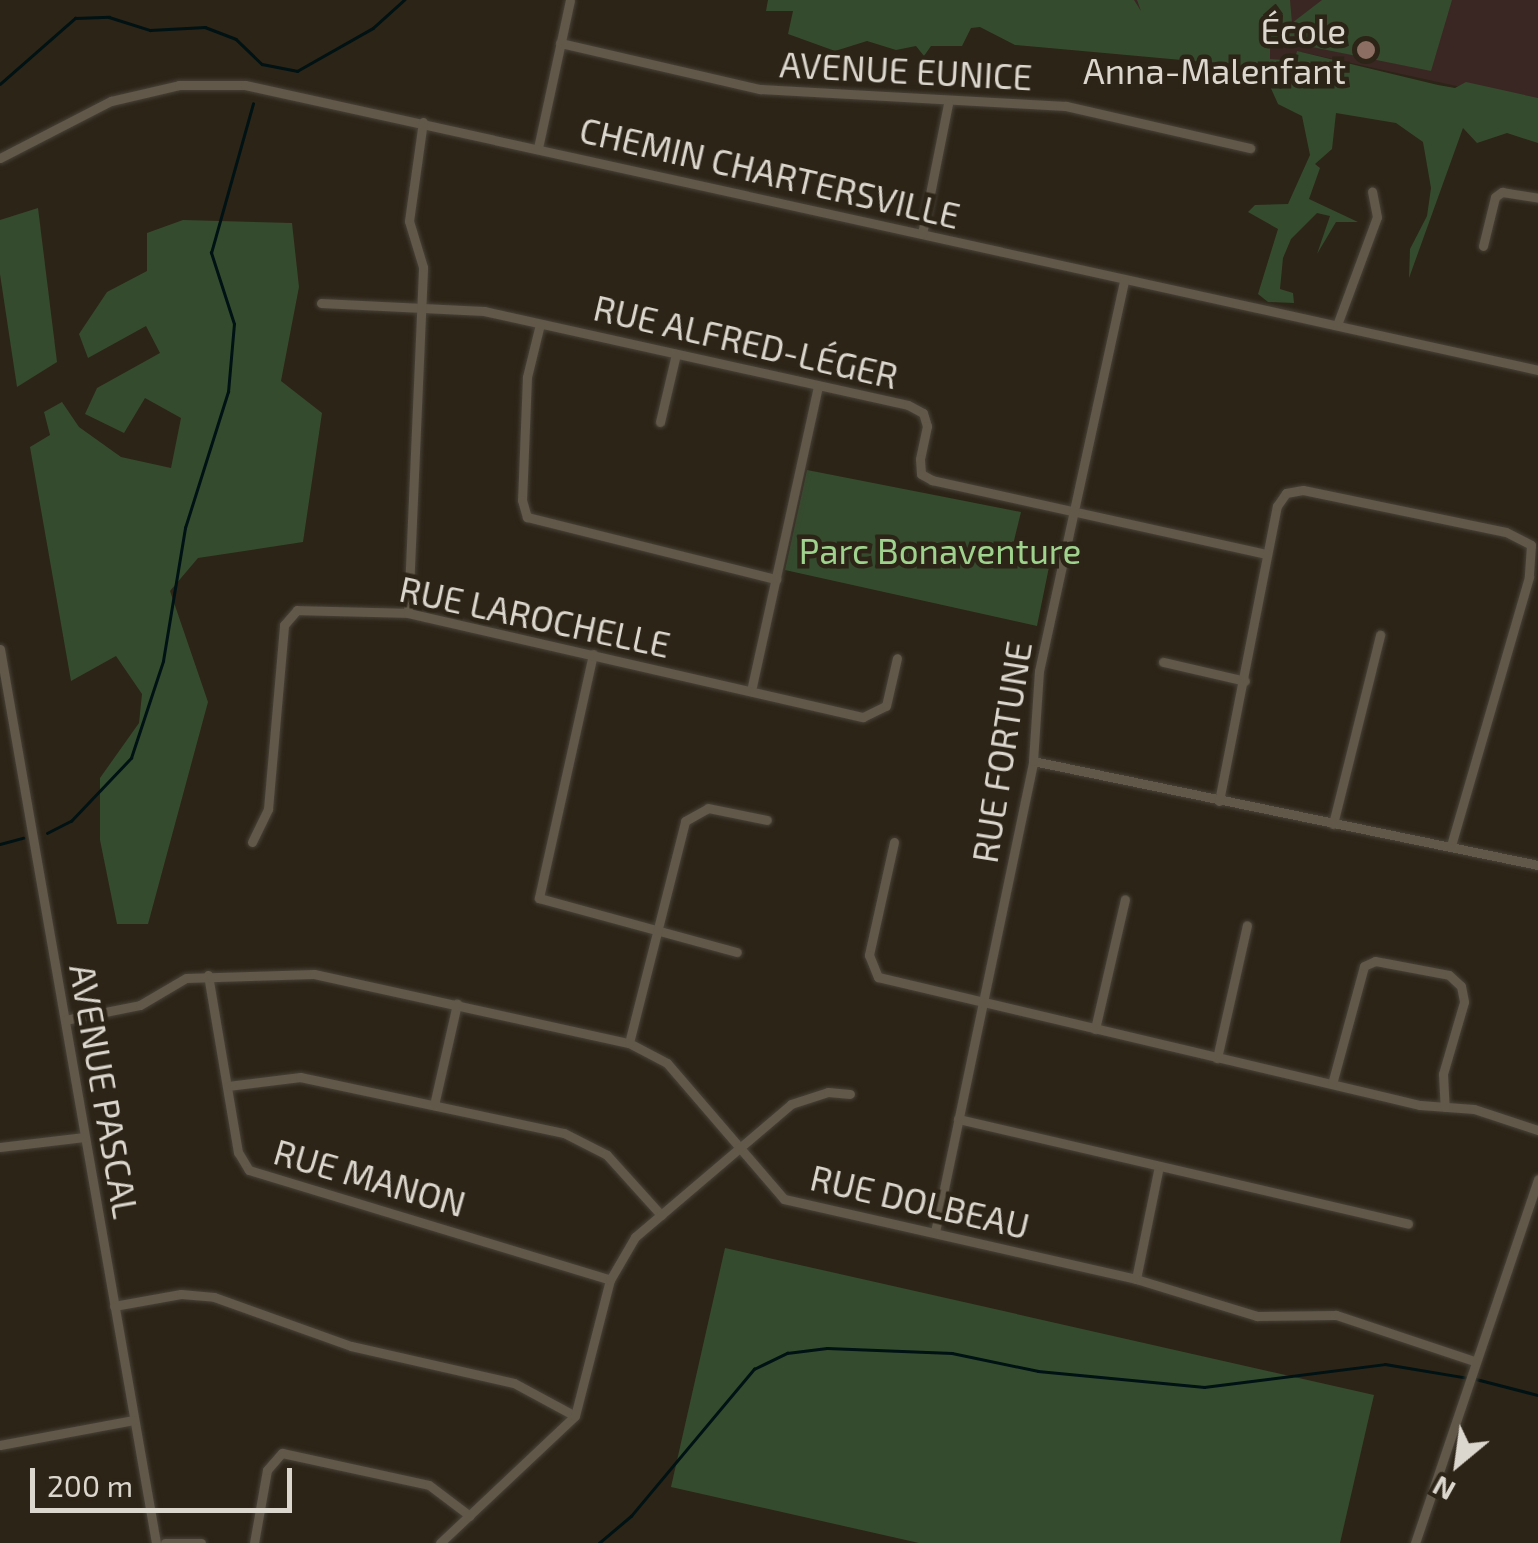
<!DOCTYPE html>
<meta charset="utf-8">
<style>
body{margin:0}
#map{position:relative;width:1538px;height:1543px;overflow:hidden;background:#2c2417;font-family:"Exo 2",sans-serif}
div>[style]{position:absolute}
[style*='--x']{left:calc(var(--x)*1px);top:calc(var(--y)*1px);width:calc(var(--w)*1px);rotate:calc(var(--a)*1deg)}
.education>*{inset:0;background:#3a2723}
.green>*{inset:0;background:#354b2e}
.stream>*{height:2.5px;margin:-1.25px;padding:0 1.25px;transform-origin:1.25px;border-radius:1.25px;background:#001213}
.roads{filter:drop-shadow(0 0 2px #484238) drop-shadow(0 0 2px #484238)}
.minor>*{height:9px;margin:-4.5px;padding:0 4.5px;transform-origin:4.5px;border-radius:4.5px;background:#615849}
.dots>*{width:28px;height:28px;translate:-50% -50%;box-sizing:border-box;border:5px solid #2c2417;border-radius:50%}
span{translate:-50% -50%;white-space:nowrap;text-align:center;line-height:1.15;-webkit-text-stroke:9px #2c2417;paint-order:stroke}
.poi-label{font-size:35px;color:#dcd7ce}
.right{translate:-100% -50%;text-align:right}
.street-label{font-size:35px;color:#dcd7ce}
.park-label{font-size:35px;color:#9ed28d}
.north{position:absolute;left:1408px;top:1413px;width:100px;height:100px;-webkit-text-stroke:8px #2c2417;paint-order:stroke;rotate:209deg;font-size:28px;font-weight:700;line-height:40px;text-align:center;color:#dcd7ce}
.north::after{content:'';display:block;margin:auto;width:35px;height:45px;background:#dcd7ce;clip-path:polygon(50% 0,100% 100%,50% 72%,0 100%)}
.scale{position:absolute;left:30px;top:1468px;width:262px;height:45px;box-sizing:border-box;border:5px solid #dcd7ce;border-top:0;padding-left:12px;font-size:30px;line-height:35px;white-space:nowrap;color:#dcd7ce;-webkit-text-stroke:8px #2c2417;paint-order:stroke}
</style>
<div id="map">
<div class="education">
<div style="clip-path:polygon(1117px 0,1538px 0,1538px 104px,1301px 52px,1292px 71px,1177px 46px)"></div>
</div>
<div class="green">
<div style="clip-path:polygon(768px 0,1134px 0,1141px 11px,1137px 0,1290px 0,1292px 23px,1322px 0,1452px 0,1431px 71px,1307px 46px,1294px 36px,1270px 38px,1270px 59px,1285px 60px,1284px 69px,1292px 71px,1297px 51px,1438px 85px,1455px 88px,1466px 82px,1538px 98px,1538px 143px,1507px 133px,1477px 143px,1463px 128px,1409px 278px,1410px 249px,1427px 216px,1431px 188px,1423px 142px,1396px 123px,1336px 113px,1332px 149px,1315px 164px,1320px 168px,1309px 199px,1358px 222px,1336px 222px,1317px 254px,1330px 216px,1317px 213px,1291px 239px,1283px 258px,1280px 289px,1293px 293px,1294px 303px,1268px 302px,1258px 294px,1278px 229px,1248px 212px,1255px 205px,1288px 204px,1310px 155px,1302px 116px,1278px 104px,1265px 75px,1204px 62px,1015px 45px,980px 27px,971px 28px,962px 46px,931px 46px,924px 56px,916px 46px,896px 50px,867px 41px,835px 51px,788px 34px,793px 11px,766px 11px)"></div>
<div style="clip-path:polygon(38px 208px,57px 362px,17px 387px,0 274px,0 220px)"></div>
<div style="clip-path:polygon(183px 220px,292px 223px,299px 287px,281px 381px,322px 413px,303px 542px,198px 558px,170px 591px,208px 702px,148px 924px,117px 924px,100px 840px,100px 778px,139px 723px,142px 694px,116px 656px,71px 681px,30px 447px,50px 435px,44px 412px,62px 402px,79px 427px,121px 457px,171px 468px,181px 418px,145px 398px,124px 433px,85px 414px,97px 388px,160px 353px,146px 326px,88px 358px,79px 334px,107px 292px,147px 271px,147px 233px)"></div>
<div style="clip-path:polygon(807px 470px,1021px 512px,1010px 557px,1049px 567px,1037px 626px,785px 570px)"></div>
<div style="clip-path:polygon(725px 1248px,1374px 1395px,1340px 1543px,919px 1543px,671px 1487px)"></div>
</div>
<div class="stream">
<div style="--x:0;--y:84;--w:100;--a:-41.3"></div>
<div style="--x:75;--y:18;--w:34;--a:-2"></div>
<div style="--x:109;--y:17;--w:43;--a:17.6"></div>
<div style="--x:150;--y:30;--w:55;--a:-3.1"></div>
<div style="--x:205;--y:27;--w:33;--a:21"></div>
<div style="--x:236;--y:39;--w:36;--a:44"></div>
<div style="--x:262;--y:64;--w:36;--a:11"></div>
<div style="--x:297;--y:71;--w:87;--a:-29.5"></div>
<div style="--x:373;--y:28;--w:42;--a:-42.1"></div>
<div style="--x:47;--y:833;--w:27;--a:-27"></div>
<div style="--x:71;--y:821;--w:87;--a:-46.4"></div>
<div style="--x:131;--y:758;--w:102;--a:-71.7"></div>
<div style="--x:163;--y:661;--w:135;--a:-80.6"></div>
<div style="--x:185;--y:528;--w:143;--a:-72.5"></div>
<div style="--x:228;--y:392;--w:68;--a:-85"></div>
<div style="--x:234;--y:324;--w:75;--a:-107.9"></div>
<div style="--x:211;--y:253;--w:155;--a:-74.3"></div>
<div style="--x:0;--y:844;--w:24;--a:-15"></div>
<div style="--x:1476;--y:1379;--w:64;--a:14.5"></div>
<div style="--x:599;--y:1543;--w:42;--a:-40.2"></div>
<div style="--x:631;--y:1516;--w:192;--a:-50.1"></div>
<div style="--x:754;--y:1369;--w:37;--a:-26"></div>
<div style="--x:787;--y:1353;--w:40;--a:-7.1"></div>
<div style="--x:827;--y:1348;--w:125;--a:2.3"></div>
<div style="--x:952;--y:1353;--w:88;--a:11.8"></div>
<div style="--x:1038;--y:1371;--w:167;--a:5.5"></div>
<div style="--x:1204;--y:1387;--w:182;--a:-7.2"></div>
<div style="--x:1385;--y:1364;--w:85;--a:9.5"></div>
</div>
<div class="roads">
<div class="minor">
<div style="--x:560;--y:43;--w:205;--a:13"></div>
<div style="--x:760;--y:89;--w:306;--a:3.2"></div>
<div style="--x:1066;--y:106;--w:189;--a:12.9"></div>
<div style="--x:538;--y:148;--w:151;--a:-77.8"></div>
<div style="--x:0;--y:158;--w:125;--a:-27.2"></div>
<div style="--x:111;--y:101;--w:70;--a:-13.2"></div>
<div style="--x:179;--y:85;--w:66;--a:0"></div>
<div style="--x:245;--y:85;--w:1324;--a:12.43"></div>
<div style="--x:922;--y:234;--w:133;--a:-78.7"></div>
<div style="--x:1483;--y:246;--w:50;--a:-76.2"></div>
<div style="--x:1495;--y:197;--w:9;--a:-36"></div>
<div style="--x:1502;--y:192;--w:36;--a:9"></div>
<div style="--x:321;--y:303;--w:163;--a:2.8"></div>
<div style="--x:484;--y:311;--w:434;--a:12.5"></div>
<div style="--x:908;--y:405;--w:17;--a:28"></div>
<div style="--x:923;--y:413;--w:14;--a:73"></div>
<div style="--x:927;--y:426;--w:34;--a:102"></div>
<div style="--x:920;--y:459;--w:15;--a:86"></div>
<div style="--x:921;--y:474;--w:13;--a:29"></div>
<div style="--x:932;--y:480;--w:343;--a:12.5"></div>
<div style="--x:540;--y:324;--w:55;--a:103.8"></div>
<div style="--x:527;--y:377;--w:123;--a:92.3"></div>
<div style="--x:522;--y:500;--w:18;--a:74"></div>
<div style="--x:527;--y:517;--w:257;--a:14"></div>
<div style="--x:1337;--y:325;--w:115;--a:-69.7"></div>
<div style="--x:1377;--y:217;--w:26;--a:-101"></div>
<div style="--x:660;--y:422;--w:70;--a:-76.8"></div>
<div style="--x:408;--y:613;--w:346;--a:-87.5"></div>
<div style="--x:423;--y:267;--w:48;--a:-106.9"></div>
<div style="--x:409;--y:221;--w:100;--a:-82"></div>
<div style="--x:0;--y:649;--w:908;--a:80.1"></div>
<div style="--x:593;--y:654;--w:250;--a:102.5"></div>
<div style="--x:539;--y:898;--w:205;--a:15.3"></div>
<div style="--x:1163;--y:662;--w:84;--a:13"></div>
<div style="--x:751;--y:691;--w:311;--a:-77.6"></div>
<div style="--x:1033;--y:761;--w:516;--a:11.64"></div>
<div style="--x:1219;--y:801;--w:301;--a:-78.9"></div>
<div style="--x:1277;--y:506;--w:16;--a:-55"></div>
<div style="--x:1286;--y:493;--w:17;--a:-10"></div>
<div style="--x:1303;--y:490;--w:207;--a:11.7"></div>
<div style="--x:1506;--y:532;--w:28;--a:27"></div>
<div style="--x:1531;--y:545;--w:32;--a:94"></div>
<div style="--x:1529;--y:577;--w:280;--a:106.2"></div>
<div style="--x:1333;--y:824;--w:195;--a:-76"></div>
<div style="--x:252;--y:842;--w:37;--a:-64"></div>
<div style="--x:268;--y:809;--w:185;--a:-85"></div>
<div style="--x:284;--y:625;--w:20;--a:-49"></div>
<div style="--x:297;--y:610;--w:111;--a:1.5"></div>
<div style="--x:408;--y:613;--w:467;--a:12.9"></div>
<div style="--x:863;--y:717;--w:25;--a:-26"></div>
<div style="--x:886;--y:706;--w:49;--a:-77.1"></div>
<div style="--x:894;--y:842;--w:116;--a:102.5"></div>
<div style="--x:869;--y:955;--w:24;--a:68"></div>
<div style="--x:878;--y:977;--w:557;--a:13.29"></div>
<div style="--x:1420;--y:1105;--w:54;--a:4.2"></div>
<div style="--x:1474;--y:1109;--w:67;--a:18.2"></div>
<div style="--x:208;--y:975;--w:180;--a:80.4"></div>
<div style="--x:238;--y:1152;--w:21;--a:59"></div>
<div style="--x:249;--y:1170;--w:377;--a:16.9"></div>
<div style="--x:65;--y:1020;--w:76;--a:-11.3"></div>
<div style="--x:140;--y:1005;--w:53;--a:-30.4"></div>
<div style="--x:186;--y:978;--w:128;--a:-1.8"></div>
<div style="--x:314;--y:974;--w:322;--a:12.4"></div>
<div style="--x:629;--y:1043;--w:43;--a:27.8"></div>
<div style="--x:667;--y:1063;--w:179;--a:49.3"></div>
<div style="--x:784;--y:1199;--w:361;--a:12.8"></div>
<div style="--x:1136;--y:1279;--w:127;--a:17"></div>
<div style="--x:1257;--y:1316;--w:79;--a:-0.7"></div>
<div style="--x:1336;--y:1315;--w:145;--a:18.4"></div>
<div style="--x:1095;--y:1029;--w:133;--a:-77"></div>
<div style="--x:629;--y:1043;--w:229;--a:-75.8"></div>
<div style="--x:685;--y:821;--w:26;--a:-29"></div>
<div style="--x:708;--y:808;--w:60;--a:11.5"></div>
<div style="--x:1217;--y:1058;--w:136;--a:-77.3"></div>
<div style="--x:1332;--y:1084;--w:122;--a:-74.8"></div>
<div style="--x:1364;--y:966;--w:12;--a:-24"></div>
<div style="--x:1375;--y:961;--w:75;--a:10.7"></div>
<div style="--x:1449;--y:975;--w:16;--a:43"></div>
<div style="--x:1461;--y:986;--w:16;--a:79"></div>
<div style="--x:1464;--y:1002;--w:75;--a:106.3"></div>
<div style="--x:1443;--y:1074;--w:33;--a:87"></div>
<div style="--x:228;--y:1086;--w:73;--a:-7.1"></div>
<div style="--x:300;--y:1077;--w:270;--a:12"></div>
<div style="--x:564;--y:1133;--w:48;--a:27.1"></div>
<div style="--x:607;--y:1155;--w:81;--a:48"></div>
<div style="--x:434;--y:1105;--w:104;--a:-77.2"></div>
<div style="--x:958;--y:1119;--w:462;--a:13.1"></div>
<div style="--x:0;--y:1147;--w:85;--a:-6.8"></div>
<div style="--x:935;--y:1232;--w:481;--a:-78.2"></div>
<div style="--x:1033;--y:761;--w:90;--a:-86.2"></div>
<div style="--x:1039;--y:671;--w:400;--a:-77.7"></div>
<div style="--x:1136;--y:1279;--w:115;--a:-78.5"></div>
<div style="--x:114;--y:1306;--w:68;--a:-10.2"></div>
<div style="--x:181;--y:1294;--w:33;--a:5"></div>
<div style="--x:214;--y:1297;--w:145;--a:19.7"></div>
<div style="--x:351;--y:1346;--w:167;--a:12.8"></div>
<div style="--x:514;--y:1383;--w:69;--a:28.4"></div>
<div style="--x:0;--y:1445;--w:136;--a:-10.6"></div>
<div style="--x:165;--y:1543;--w:36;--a:0"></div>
<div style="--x:254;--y:1543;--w:74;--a:-79.9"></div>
<div style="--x:267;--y:1470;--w:23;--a:-49"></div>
<div style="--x:282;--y:1453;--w:150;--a:12.3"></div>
<div style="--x:429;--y:1485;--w:51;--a:37.1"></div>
<div style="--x:440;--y:1543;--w:185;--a:-43.3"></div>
<div style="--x:575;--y:1416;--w:140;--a:-75.6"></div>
<div style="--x:610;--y:1280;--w:50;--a:-59.8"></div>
<div style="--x:635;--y:1237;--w:205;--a:-40.4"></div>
<div style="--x:791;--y:1104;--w:39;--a:-18"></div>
<div style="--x:828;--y:1092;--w:22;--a:5"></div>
<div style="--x:1415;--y:1543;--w:384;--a:-71.3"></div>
</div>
</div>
<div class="dots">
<div style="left:1366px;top:50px;background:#8d6e63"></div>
</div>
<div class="poi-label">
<span class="right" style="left:1346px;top:50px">École<br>Anna-Malenfant</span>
</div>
<div class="street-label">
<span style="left:906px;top:70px;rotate:3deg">AVENUE EUNICE</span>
<span style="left:770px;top:172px;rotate:13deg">CHEMIN CHARTERSVILLE</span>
<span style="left:746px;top:341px;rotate:13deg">RUE ALFRED-LÉGER</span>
<span style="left:535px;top:616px;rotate:12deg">RUE LAROCHELLE</span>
<span style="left:1001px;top:752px;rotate:-81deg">RUE FORTUNE</span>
<span style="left:105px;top:1091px;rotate:80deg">AVENUE PASCAL</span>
<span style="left:370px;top:1177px;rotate:16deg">RUE MANON</span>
<span style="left:920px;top:1201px;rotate:13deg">RUE DOLBEAU</span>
</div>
<div class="park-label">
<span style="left:940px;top:550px">Parc Bonaventure</span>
</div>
<div class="north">N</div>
<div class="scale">200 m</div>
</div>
